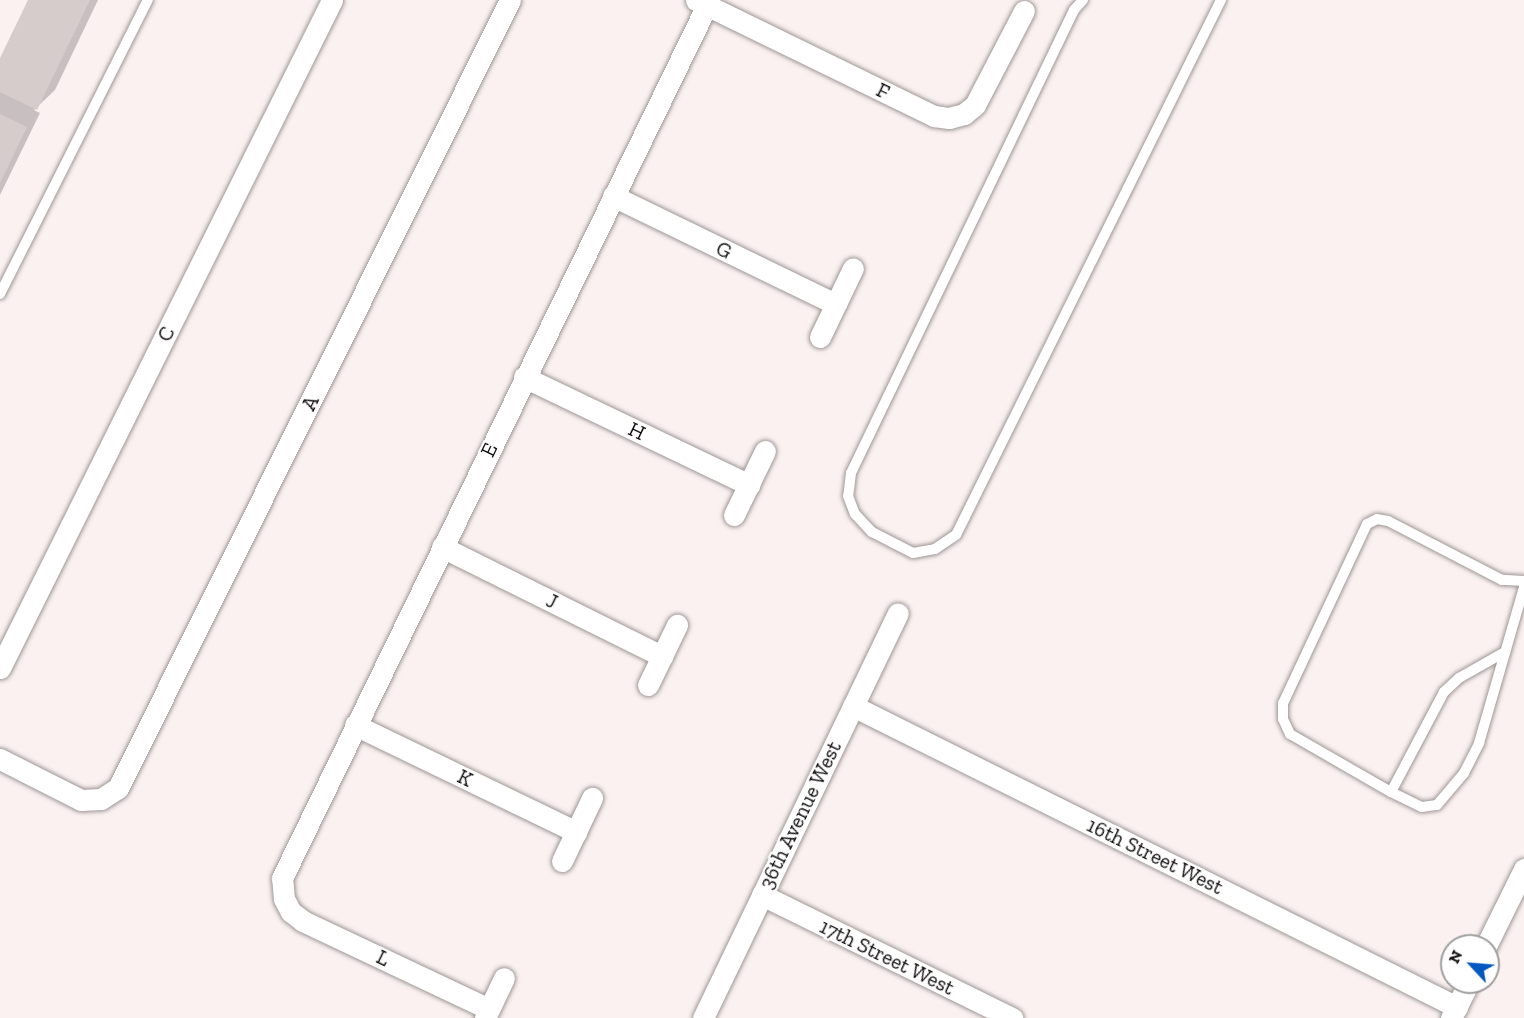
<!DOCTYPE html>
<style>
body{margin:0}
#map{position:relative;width:1524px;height:1018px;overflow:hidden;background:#fbf1f1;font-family:"Zilla Slab",serif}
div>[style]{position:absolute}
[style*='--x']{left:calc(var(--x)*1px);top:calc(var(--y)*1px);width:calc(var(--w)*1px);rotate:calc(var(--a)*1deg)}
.shadow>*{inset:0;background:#0003}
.building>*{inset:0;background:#d5cccb}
.roads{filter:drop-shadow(0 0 2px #9e9695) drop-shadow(0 0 2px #9e9695)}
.lane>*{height:10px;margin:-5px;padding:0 5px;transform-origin:5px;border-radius:5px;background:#fff}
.street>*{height:21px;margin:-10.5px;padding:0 10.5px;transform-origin:10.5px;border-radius:10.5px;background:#fff}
span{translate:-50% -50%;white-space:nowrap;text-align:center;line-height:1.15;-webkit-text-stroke:4.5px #fff;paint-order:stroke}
.street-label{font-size:21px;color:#120f0f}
.north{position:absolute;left:1440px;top:934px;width:60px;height:60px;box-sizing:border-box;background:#fff;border:2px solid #a09f9f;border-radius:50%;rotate:296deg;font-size:16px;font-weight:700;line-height:24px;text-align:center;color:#120f0f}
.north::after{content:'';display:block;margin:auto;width:21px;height:27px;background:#0158c1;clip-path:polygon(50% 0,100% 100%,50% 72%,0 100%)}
</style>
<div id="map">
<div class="shadow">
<div style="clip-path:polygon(30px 0,98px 0,55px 90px,34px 110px,40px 113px,0 195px,0 62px)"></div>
</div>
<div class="building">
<div style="clip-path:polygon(28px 0,90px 0,37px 110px,0 92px,0 58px)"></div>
<div style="clip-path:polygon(0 114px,27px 127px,0 183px)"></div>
</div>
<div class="roads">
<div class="lane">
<div style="--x:1083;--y:0;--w:13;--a:132"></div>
<div style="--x:1074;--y:10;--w:514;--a:115.72"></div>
<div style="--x:851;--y:473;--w:23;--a:97"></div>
<div style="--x:848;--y:496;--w:19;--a:69"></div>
<div style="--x:855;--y:514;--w:25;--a:47"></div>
<div style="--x:872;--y:532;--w:46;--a:27.1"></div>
<div style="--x:913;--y:553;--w:22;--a:-10"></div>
<div style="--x:935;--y:549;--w:25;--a:-34"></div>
<div style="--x:956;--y:535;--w:597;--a:-63.65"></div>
<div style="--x:0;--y:294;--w:329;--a:-63.3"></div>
<div style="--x:1524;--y:581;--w:22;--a:-177"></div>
<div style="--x:1502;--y:580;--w:128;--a:-152.6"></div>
<div style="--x:1388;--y:521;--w:11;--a:-170"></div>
<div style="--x:1377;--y:519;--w:11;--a:153"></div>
<div style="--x:1367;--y:524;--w:198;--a:115.1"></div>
<div style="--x:1283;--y:703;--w:16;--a:90"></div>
<div style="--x:1283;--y:719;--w:17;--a:65"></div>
<div style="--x:1290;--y:734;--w:116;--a:29.9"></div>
<div style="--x:1391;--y:792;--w:34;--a:26"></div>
<div style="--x:1422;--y:807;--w:15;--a:-8"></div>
<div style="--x:1437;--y:805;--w:42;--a:-49.8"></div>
<div style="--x:1464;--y:773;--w:34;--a:-63"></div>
<div style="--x:1479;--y:743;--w:162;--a:-73.9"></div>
<div style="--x:1391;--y:792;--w:113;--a:-62.1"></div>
<div style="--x:1444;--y:692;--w:21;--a:-43"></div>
<div style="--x:1459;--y:678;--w:53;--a:-29.5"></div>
</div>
<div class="street">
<div style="--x:696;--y:0;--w:265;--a:26"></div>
<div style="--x:934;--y:116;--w:15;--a:8"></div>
<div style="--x:949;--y:118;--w:16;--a:-15"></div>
<div style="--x:964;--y:114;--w:14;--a:-39"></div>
<div style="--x:975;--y:105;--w:106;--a:-62.5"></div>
<div style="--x:613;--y:196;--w:240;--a:25.9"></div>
<div style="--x:829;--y:301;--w:8;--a:7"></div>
<div style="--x:820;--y:337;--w:76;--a:-64.4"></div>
<div style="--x:524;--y:377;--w:250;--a:25.6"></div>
<div style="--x:734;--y:515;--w:71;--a:-64.2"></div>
<div style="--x:442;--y:547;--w:246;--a:26.4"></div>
<div style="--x:0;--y:668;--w:746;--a:-63.57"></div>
<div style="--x:648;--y:685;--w:67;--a:-64.2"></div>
<div style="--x:853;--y:706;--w:675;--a:26.49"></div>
<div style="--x:355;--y:725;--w:246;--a:25.8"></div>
<div style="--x:0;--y:759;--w:91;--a:26.8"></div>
<div style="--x:81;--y:800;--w:20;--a:-3"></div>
<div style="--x:101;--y:799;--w:20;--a:-33"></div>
<div style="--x:118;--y:788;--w:880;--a:-63.55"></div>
<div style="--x:562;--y:861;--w:70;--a:-64.5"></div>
<div style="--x:762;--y:895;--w:279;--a:26.2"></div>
<div style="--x:1486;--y:946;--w:86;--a:-63.7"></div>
<div style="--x:489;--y:1009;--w:206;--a:-154.7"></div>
<div style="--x:303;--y:921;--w:15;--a:-143"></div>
<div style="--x:291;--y:912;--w:15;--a:-118"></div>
<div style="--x:284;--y:899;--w:21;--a:-95"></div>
<div style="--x:282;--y:878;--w:971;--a:-64.04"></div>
<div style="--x:485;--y:1018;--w:44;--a:-64.6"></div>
<div style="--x:703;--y:1018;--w:449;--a:-64.3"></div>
<div style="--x:1451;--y:1018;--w:40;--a:-63.4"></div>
</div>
</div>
<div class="street-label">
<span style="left:883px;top:91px;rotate:26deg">F</span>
<span style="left:724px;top:250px;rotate:26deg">G</span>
<span style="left:166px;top:334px;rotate:-64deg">C</span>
<span style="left:310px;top:403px;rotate:-64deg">A</span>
<span style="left:637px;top:431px;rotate:26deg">H</span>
<span style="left:489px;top:450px;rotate:-64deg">E</span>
<span style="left:552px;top:601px;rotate:26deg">J</span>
<span style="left:465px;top:778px;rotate:26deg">K</span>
<span style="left:800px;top:815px;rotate:-64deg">36th Avenue West</span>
<span style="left:1155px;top:856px;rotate:26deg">16th Street West</span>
<span style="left:887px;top:957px;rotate:26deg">17th Street West</span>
<span style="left:383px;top:958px;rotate:26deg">L</span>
</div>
<div class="north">N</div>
</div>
